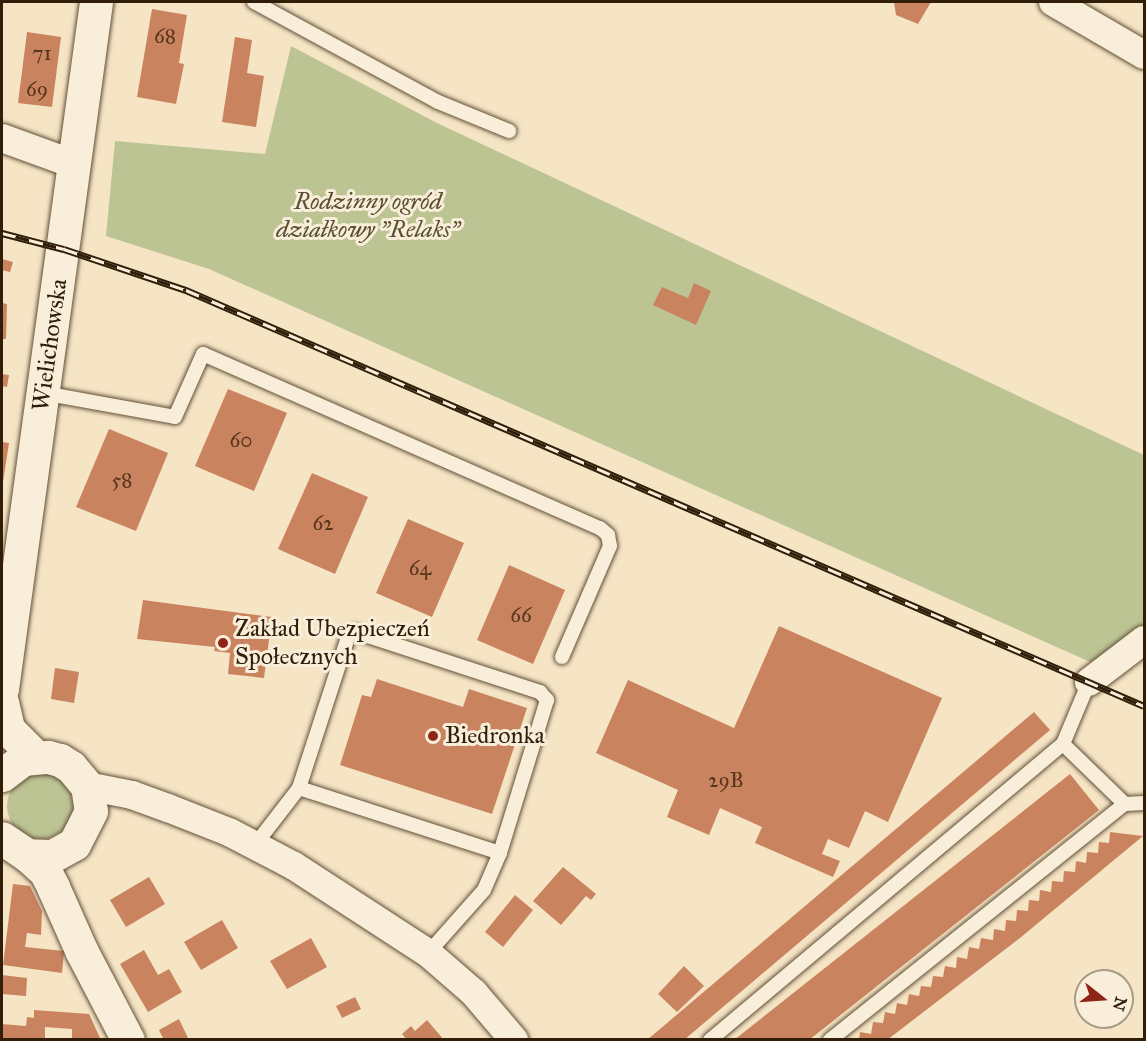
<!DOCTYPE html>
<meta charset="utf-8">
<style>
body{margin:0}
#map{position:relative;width:1146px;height:1041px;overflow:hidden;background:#f6e5c5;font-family:"IM FELL Great Primer",serif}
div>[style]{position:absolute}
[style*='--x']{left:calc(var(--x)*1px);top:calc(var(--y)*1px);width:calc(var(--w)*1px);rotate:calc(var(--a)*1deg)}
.green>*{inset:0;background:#bdc494}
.round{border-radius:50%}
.building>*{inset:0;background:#ca835f}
.roads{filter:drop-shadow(0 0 2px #625038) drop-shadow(0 0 2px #625038)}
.lane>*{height:14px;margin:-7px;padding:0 7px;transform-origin:7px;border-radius:7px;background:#f9eed9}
.street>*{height:28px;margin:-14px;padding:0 14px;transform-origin:14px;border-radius:14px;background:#f9eed9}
.secondary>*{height:33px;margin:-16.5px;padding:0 16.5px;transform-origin:16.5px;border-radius:16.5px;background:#f9eed9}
.rail>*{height:7px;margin-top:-3.5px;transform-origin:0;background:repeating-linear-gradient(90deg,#f9eed9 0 14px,#301e09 0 28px);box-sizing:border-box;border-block:2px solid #301e09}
.dots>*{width:16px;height:16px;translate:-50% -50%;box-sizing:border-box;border:3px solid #f9eed9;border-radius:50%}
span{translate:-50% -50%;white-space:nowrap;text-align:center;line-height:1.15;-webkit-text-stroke:6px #f9eed9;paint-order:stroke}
.number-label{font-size:21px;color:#56371e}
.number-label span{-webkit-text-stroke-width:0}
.park-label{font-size:24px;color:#5a5033;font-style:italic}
.street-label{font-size:24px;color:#301e09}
.poi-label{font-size:24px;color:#301e09}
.left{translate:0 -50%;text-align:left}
.frame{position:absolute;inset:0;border:3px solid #301e09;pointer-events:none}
.north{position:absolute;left:1074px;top:969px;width:60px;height:60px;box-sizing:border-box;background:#f9eed9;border:2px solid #a99b86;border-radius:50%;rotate:107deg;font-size:16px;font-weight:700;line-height:24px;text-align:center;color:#301e09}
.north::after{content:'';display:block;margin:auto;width:21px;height:27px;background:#8f2418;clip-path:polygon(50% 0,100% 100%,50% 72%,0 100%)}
</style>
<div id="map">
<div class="green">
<div style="clip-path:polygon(291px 46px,437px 123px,1144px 455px,1144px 629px,1097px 665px,209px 269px,106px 236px,115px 141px,265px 154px)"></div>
<div class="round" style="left:7px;top:773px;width:66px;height:66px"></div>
</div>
<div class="building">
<div style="clip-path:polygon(894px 2px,931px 2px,918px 24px,896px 15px)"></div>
<div style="clip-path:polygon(152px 9px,187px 15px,179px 63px,184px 64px,176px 104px,137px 97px)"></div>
<div style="clip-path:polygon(27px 32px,61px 37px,52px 107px,18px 103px)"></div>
<div style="clip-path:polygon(235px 37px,252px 40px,247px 73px,264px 76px,256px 127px,222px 122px)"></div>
<div style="clip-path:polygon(2px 259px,13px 262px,10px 272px,2px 270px)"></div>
<div style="clip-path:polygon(694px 283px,711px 291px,696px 325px,653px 305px,662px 287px,688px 298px)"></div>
<div style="clip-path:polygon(2px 303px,7px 304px,6px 339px,2px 339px)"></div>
<div style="clip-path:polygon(2px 374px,9px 375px,7px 387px,2px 386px)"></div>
<div style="clip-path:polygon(228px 389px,287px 413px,254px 491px,195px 466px)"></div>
<div style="clip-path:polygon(109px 429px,168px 453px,136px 531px,76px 507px)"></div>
<div style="clip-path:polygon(2px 442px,9px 443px,3px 482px,2px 482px)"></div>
<div style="clip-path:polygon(312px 473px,368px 497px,335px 574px,278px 549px)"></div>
<div style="clip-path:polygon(408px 519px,464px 543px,432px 617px,376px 593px)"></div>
<div style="clip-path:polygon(509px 565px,565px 590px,533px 664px,477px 640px)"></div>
<div style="clip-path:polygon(143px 600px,272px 617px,264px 678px,228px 674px,230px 653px,214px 651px,215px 647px,137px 639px)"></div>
<div style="clip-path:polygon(779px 626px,942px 698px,888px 822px,865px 811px,849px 848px,828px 839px,822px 854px,840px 861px,833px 877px,755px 843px,762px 827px,720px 808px,709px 835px,667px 817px,678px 790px,596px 753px,628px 680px,734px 728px)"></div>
<div style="clip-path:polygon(55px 668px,79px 672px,74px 703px,51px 699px)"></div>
<div style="clip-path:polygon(377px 679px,463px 707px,469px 689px,527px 708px,492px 814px,340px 765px,362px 695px,371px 697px)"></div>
<div style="clip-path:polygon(1034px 712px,1050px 730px,684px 1040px,647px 1040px)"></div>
<div style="clip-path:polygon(1070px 774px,1099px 810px,809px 1040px,734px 1040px)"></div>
<div style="clip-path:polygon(1110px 832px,1143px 836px,1020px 938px,887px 1040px,859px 1040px,860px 1032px,871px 1034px,873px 1022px,883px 1023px,885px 1012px,895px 1014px,897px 1003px,907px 1005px,909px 994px,919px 996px,921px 986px,931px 987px,933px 976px,943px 977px,945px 966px,956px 968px,957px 957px,967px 959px,969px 947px,979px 949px,981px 938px,993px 940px,994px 929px,1005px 931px,1006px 920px,1016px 921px,1017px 910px,1028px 911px,1029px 900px,1039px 901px,1040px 890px,1051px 892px,1052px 881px,1063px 882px,1064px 871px,1075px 872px,1076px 861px,1086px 863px,1087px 852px,1098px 853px,1099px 842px,1109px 843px)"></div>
<div style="clip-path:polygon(563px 867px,596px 894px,591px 900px,586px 896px,561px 925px,533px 901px)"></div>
<div style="clip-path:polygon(149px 877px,165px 904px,126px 927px,110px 900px)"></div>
<div style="clip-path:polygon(13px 884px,30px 886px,42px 911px,41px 935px,27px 933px,25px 947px,64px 951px,62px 973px,3px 965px)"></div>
<div style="clip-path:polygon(515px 895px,533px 910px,503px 947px,485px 932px)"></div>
<div style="clip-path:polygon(222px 920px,238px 948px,201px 970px,184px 942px)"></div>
<div style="clip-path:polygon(311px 938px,327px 967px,287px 989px,270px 961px)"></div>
<div style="clip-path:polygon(144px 950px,158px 975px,169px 969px,182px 992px,148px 1012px,120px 964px)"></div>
<div style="clip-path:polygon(684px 966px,704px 986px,677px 1012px,658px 994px)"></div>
<div style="clip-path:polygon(2px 975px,27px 978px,26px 996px,2px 994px)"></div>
<div style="clip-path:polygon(355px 997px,361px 1009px,342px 1018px,336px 1006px)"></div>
<div style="clip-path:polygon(34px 1010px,89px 1014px,101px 1040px,72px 1039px,72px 1029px,45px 1027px,45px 1040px,2px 1040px,2px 1024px,26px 1026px,27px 1017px,34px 1018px)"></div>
<div style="clip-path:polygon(179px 1019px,189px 1040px,164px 1040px,159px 1030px)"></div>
<div style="clip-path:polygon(427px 1020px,444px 1040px,407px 1040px,402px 1034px,411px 1026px,415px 1031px)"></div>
</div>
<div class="roads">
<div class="lane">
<div style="--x:254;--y:2;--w:209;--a:28.5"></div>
<div style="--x:438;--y:102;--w:77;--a:22.2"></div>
<div style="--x:43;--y:393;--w:134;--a:10.3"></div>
<div style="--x:175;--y:417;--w:69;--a:-66"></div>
<div style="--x:203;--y:354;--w:433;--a:23.7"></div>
<div style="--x:600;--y:528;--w:11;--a:41"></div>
<div style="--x:608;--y:535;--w:11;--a:80"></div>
<div style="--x:610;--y:546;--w:121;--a:113.4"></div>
<div style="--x:1089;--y:682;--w:67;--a:112.8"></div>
<div style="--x:1063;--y:744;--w:86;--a:44.1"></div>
<div style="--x:1125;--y:804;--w:19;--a:-3"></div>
<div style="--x:299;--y:788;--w:162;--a:-72"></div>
<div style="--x:349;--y:634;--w:7;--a:-16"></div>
<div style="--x:356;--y:632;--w:194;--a:18.1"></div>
<div style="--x:540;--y:692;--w:11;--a:49"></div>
<div style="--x:547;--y:700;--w:160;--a:107.1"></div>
<div style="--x:255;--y:845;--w:72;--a:-52.3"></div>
<div style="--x:299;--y:788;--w:211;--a:17.9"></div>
<div style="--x:500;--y:853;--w:40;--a:113.4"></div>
<div style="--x:484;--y:890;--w:84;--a:131.6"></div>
<div style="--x:710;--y:1040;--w:461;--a:-40"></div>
<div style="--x:830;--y:1040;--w:378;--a:-38.7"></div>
</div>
<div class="street">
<div style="--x:1053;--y:2;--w:105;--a:30.2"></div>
<div style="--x:2;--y:138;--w:79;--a:20"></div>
<div style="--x:1089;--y:682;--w:69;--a:-37.4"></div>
<div style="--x:87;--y:786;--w:46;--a:11.3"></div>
<div style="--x:132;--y:795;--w:38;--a:20"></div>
<div style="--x:168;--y:808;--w:66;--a:21.5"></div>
<div style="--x:229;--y:832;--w:73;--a:27.6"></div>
<div style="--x:294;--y:866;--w:160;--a:33"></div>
<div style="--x:428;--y:953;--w:61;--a:41"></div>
<div style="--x:474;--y:993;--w:62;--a:49.6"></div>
</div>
<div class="secondary">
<div style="--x:2;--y:689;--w:693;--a:-82.21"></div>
<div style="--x:2;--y:702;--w:28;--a:77"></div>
<div style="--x:8;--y:729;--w:38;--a:45"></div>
<div style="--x:2;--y:775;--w:26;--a:-37"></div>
<div style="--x:23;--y:759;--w:25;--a:-5"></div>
<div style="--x:48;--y:757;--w:12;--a:14"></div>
<div style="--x:60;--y:760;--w:13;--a:32"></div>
<div style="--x:71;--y:767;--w:25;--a:50"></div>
<div style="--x:87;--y:786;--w:25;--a:81"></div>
<div style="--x:91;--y:811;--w:37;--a:117"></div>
<div style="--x:74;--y:844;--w:25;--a:151"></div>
<div style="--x:52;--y:856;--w:25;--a:-178"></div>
<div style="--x:27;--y:855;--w:30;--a:-146"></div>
<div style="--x:27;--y:855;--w:24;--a:42"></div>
<div style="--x:45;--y:871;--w:18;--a:63"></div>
<div style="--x:53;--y:887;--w:71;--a:66"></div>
<div style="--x:82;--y:952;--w:99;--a:62.4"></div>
</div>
</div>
<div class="rail">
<div style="--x:2;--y:233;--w:64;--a:14.5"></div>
<div style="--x:64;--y:249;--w:129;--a:18.6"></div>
<div style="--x:186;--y:290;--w:1044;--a:23.47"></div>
</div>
<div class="dots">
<div style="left:223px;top:643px;background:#8f2418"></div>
<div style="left:433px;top:736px;background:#8f2418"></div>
</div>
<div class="number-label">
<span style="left:165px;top:36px">68</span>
<span style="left:42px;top:53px">71</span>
<span style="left:37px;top:89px">69</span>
<span style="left:241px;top:440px">60</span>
<span style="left:122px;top:480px">58</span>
<span style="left:323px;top:523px">62</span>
<span style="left:420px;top:568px">64</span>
<span style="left:521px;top:615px">66</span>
<span style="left:726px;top:780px">29B</span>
</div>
<div class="park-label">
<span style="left:368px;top:216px">Rodzinny ogród<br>działkowy "Relaks"</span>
</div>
<div class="street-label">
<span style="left:50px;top:345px;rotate:-82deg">Wielichowska</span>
</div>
<div class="poi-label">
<span class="left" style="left:235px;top:643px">Zakład Ubezpieczeń<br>Społecznych</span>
<span class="left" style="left:445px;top:736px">Biedronka</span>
</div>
<div class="frame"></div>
<div class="north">N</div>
</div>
